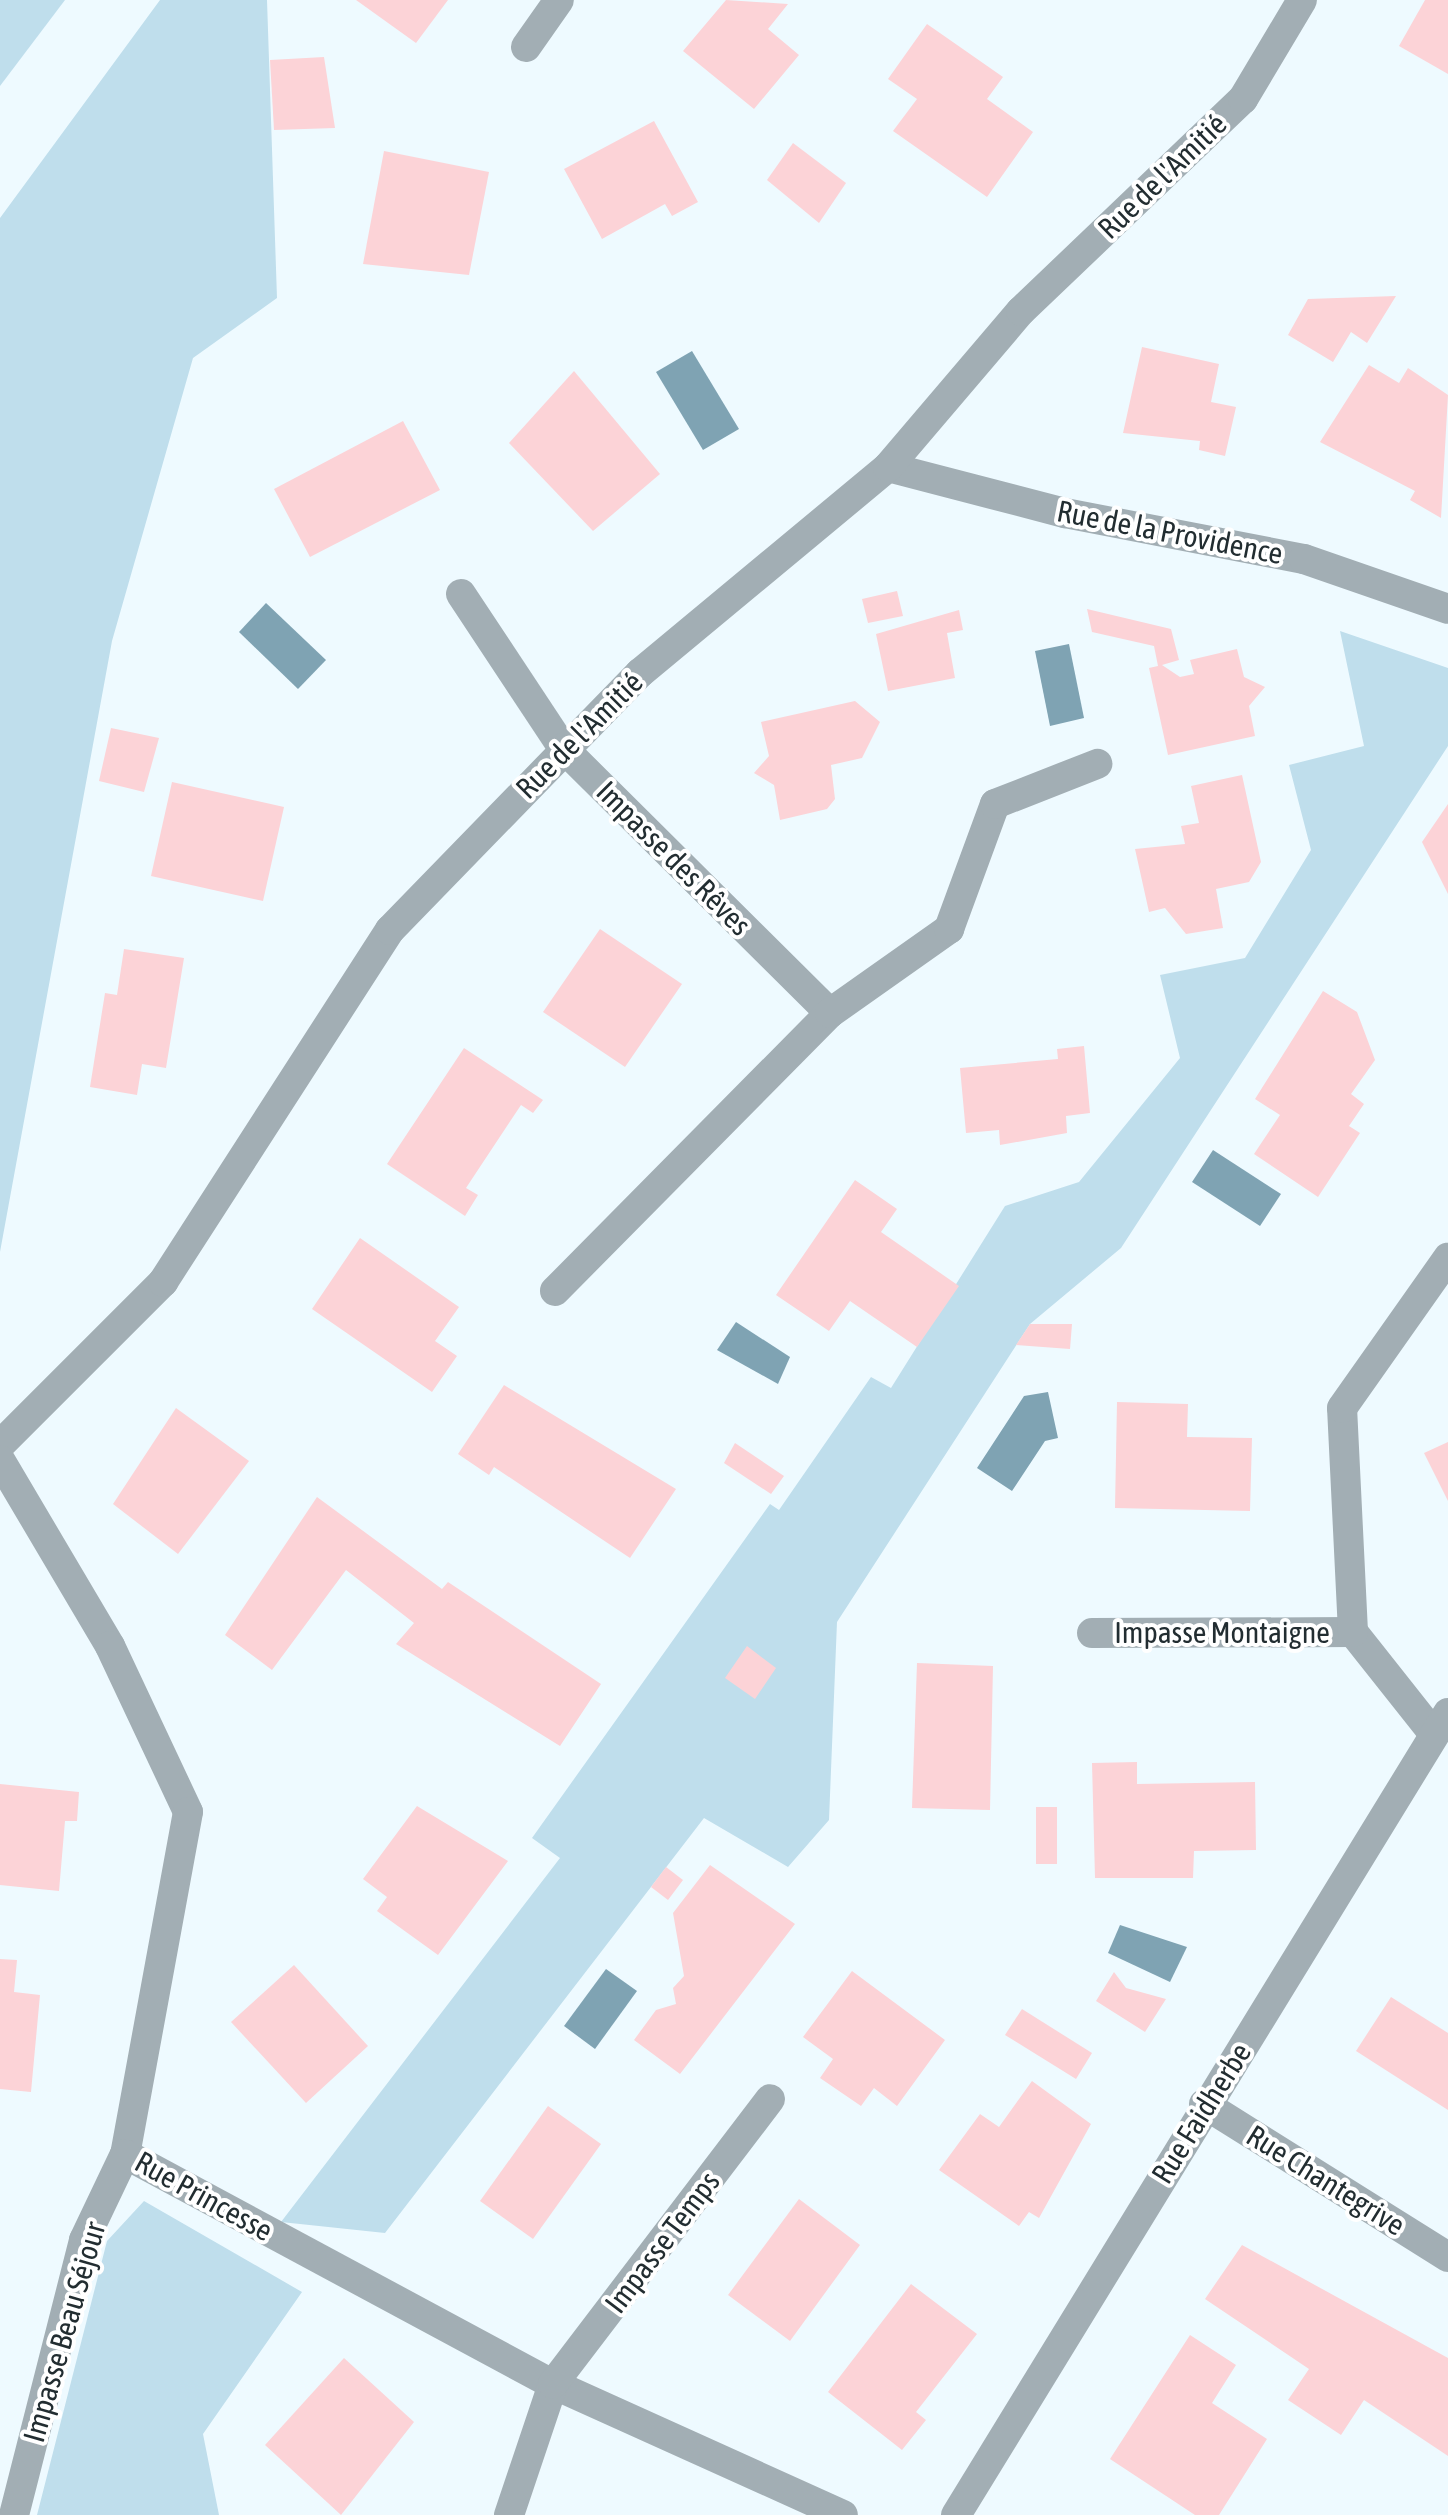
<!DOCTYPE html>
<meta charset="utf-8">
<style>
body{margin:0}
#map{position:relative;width:1448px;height:2515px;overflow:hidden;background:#eefaff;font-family:"Asap Condensed",sans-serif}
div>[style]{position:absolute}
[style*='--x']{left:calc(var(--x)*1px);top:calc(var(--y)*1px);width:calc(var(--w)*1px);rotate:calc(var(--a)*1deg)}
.green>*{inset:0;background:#bfdeec}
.water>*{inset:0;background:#7fa3b3}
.building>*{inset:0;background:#fcd3d7}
.street>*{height:30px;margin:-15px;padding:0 15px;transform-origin:15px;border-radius:15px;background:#a2aeb4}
span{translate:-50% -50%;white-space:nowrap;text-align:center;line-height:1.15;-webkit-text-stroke:8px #fff;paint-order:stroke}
.street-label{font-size:30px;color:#222d31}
</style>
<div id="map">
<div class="green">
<div style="clip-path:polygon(0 0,65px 0,0 86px)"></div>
<div style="clip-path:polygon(160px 0,267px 0,277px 298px,193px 358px,112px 641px,0 1252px,0 218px)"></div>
<div style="clip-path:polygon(1340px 631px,1448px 668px,1448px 746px,1121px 1248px,1030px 1324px,837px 1622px,829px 1820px,788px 1867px,704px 1818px,385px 2233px,281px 2222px,560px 1858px,532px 1838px,770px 1504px,779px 1510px,871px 1377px,891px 1388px,1005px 1206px,1079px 1182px,1180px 1058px,1160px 975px,1245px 958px,1311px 850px,1289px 765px,1364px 746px)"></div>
<div style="clip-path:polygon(144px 2201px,302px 2292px,203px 2434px,219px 2515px,37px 2515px,107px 2241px)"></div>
</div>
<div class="water">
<div style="clip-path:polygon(692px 351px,739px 429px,703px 450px,656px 372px)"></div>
<div style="clip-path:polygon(266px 603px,326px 660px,298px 689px,239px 632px)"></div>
<div style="clip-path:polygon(1069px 644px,1084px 718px,1050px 726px,1035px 651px)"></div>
<div style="clip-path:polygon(1213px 1150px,1281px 1194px,1260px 1226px,1192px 1182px)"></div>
<div style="clip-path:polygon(736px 1322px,790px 1357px,778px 1384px,717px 1350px)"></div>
<div style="clip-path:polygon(1048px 1392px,1058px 1438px,1045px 1441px,1012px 1491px,977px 1468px,1024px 1396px)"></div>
<div style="clip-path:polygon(1120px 1925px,1187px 1947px,1170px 1982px,1108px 1953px)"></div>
<div style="clip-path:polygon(606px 1969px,637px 1991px,595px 2049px,564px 2026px)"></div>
</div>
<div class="building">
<div style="clip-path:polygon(356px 0,448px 0,416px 43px)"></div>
<div style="clip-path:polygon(726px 0,788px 4px,768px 29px,799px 55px,754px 109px,683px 51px)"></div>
<div style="clip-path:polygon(1425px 0,1448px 0,1448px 74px,1399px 46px)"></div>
<div style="clip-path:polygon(927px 24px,1003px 77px,987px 99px,1033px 132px,987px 197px,893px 131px,917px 99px,888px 79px)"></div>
<div style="clip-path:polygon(324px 57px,335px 128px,274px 130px,270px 60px)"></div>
<div style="clip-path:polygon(654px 121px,698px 202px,672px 216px,665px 204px,602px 239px,564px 169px)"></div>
<div style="clip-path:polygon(793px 143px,846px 183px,819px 223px,767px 180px)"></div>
<div style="clip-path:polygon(384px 151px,489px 172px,469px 275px,363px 264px)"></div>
<div style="clip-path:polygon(1396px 296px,1367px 343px,1351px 332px,1333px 362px,1288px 335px,1308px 299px)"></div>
<div style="clip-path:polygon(1142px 347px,1219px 364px,1211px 402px,1236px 407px,1225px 456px,1199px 450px,1200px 441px,1123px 433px)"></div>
<div style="clip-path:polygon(1369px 365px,1399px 383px,1408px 368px,1448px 395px,1441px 518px,1410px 500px,1415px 491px,1320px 442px)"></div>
<div style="clip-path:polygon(574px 371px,660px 474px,593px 531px,509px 443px)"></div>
<div style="clip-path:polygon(403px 421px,440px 490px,310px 557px,274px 489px)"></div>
<div style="clip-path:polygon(897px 591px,903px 616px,868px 623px,862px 599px)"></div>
<div style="clip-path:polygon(1087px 609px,1171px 629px,1179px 660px,1162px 665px,1180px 677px,1194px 674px,1190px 660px,1237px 649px,1244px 677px,1265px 687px,1249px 706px,1255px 736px,1168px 755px,1149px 668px,1158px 666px,1154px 646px,1092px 632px)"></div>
<div style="clip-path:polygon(959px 610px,963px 630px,947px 633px,955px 678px,888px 691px,876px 634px)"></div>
<div style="clip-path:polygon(855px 701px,880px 722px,862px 758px,831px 765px,835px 799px,827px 809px,780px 820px,774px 785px,754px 773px,769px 756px,761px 722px)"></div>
<div style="clip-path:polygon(111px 728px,159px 738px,144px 792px,99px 781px)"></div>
<div style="clip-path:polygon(1242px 775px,1261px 862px,1249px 882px,1216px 889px,1223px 928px,1186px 934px,1165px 908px,1149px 912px,1135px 849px,1185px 844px,1181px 826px,1199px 823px,1191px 786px)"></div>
<div style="clip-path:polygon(172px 782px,284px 807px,263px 901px,151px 876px)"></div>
<div style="clip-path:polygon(1448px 804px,1448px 894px,1422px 842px)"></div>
<div style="clip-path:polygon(600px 929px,682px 984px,625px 1067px,543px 1012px)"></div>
<div style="clip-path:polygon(124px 949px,184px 958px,166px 1068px,142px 1064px,137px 1095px,90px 1087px,105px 993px,117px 995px)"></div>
<div style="clip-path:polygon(1323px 991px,1357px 1012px,1375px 1060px,1351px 1094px,1364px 1104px,1349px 1126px,1360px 1133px,1318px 1197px,1254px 1154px,1280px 1115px,1255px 1099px)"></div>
<div style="clip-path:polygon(1084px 1046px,1090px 1113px,1066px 1116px,1067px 1133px,1000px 1145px,999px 1130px,966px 1133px,960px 1068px,1058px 1059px,1057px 1049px)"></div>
<div style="clip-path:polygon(464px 1048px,543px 1100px,533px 1113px,521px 1105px,466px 1188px,478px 1195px,465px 1216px,387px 1164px)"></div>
<div style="clip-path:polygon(855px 1180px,897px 1209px,881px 1232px,959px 1286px,917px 1347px,850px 1301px,829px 1331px,776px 1295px)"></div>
<div style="clip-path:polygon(360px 1238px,459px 1307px,435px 1341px,457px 1356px,432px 1392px,312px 1309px)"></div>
<div style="clip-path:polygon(1030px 1324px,1072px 1324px,1070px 1349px,1016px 1345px)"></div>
<div style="clip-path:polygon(504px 1385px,676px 1489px,630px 1558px,494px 1467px,489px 1475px,458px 1454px)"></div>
<div style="clip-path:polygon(1117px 1402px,1188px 1404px,1187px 1437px,1252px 1438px,1250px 1511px,1115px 1508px)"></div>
<div style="clip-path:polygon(176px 1408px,249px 1461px,178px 1554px,113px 1504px)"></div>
<div style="clip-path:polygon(1448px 1442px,1448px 1501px,1424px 1453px)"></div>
<div style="clip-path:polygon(735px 1443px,784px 1476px,771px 1494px,724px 1463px)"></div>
<div style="clip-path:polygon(317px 1497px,442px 1589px,448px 1582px,601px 1684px,560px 1746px,396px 1644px,414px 1623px,346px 1570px,272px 1670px,225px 1635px)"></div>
<div style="clip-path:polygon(747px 1646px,776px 1668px,755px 1699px,725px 1678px)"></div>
<div style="clip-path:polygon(917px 1663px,993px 1666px,990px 1810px,912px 1808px)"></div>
<div style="clip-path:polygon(1137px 1762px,1137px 1784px,1255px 1782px,1256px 1850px,1194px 1851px,1193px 1878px,1095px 1878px,1092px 1763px)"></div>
<div style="clip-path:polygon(0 1784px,79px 1792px,77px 1821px,65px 1821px,59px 1891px,0 1885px)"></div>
<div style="clip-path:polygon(417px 1806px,508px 1861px,438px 1955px,377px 1911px,387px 1897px,363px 1879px)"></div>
<div style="clip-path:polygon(1036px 1807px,1057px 1807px,1057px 1864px,1036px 1864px)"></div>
<div style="clip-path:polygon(710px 1865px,795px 1924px,680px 2074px,634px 2040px,656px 2010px,676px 2004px,673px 1988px,684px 1976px,673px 1913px)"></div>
<div style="clip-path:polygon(666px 1867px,683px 1880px,668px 1900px,651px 1887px)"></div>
<div style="clip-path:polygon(0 1959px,17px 1960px,14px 1992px,40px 1995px,31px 2092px,0 2089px)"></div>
<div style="clip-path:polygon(294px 1965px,368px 2046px,306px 2103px,231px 2022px)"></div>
<div style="clip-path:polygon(852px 1971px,945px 2040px,897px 2106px,874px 2088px,861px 2106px,820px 2078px,833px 2059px,803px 2037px)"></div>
<div style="clip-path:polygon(1114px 1972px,1126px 1988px,1166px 1999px,1145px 2032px,1096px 2001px)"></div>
<div style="clip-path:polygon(1391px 1997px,1448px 2033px,1448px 2110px,1356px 2051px)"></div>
<div style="clip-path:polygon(1022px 2009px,1092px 2053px,1076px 2079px,1005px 2035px)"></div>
<div style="clip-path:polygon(1032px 2081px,1091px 2124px,1039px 2218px,1029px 2212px,1019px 2226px,939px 2170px,980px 2114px,999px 2127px)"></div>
<div style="clip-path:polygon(548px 2106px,601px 2144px,533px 2239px,480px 2201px)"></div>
<div style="clip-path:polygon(799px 2199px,860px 2245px,790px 2341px,728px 2295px)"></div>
<div style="clip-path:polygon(1242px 2245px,1448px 2358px,1448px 2456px,1364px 2400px,1341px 2435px,1288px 2400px,1309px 2369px,1205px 2299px)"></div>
<div style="clip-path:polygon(911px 2284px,977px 2334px,916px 2412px,926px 2420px,902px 2450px,828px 2392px)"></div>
<div style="clip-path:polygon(1190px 2335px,1236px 2365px,1212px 2403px,1267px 2439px,1219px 2515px,1195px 2515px,1110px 2459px)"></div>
<div style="clip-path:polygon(344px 2358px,414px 2422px,341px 2515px,265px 2445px)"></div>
</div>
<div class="street">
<div style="--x:526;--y:47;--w:57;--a:-54.9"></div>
<div style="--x:888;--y:467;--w:183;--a:14.6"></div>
<div style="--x:1065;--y:513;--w:243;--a:10.9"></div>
<div style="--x:1304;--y:559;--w:152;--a:19.1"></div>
<div style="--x:461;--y:594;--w:185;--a:56.5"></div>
<div style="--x:563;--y:748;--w:376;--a:44.8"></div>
<div style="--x:830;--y:1013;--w:391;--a:134.7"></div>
<div style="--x:830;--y:1013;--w:146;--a:-35.2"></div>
<div style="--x:949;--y:929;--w:133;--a:-69.8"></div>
<div style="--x:995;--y:804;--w:110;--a:-21.4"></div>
<div style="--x:0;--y:1445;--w:231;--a:-45"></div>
<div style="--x:163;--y:1282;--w:419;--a:-57.2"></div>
<div style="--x:390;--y:930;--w:359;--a:-45.8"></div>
<div style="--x:640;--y:673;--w:322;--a:-39.7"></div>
<div style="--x:888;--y:467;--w:205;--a:-49.6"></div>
<div style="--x:1021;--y:311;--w:307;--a:-43.7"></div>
<div style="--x:1243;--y:99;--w:115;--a:-59.2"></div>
<div style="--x:0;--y:1460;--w:216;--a:59.4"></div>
<div style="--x:110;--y:1646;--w:183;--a:64.8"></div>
<div style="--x:188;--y:1812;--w:348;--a:100.4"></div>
<div style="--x:125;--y:2154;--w:486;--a:28.3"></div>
<div style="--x:553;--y:2384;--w:318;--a:24.3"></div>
<div style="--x:1092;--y:1633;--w:261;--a:-0.2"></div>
<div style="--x:1433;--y:1733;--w:129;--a:-128.4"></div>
<div style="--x:1353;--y:1632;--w:224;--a:-92.8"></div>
<div style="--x:1342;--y:1408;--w:184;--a:-54.8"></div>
<div style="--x:1204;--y:2104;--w:288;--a:32.1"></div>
<div style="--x:14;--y:2515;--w:284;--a:-75.7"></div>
<div style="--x:84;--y:2240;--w:95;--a:-64.5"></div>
<div style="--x:509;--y:2515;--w:138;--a:-71.4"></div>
<div style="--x:553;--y:2384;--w:358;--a:-52.7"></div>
<div style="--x:956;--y:2515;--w:941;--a:-58.47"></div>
</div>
<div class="street-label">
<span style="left:1162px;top:176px;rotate:-44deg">Rue de l'Amitié</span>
<span style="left:1170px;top:532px;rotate:11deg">Rue de la Providence</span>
<span style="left:579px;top:735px;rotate:-45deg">Rue de l'Amitié</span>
<span style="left:674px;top:858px;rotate:45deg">Impasse des Rêves</span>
<span style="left:1222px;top:1632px">Impasse Montaigne</span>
<span style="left:1201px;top:2113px;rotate:-58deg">Rue Faidherbe</span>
<span style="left:1326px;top:2180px;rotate:32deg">Rue Chantegrive</span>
<span style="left:204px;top:2196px;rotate:29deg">Rue Princesse</span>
<span style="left:662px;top:2242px;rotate:-53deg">Impasse Temps</span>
<span style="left:64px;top:2332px;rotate:-74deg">Impasse Beau Séjour</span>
</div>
</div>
